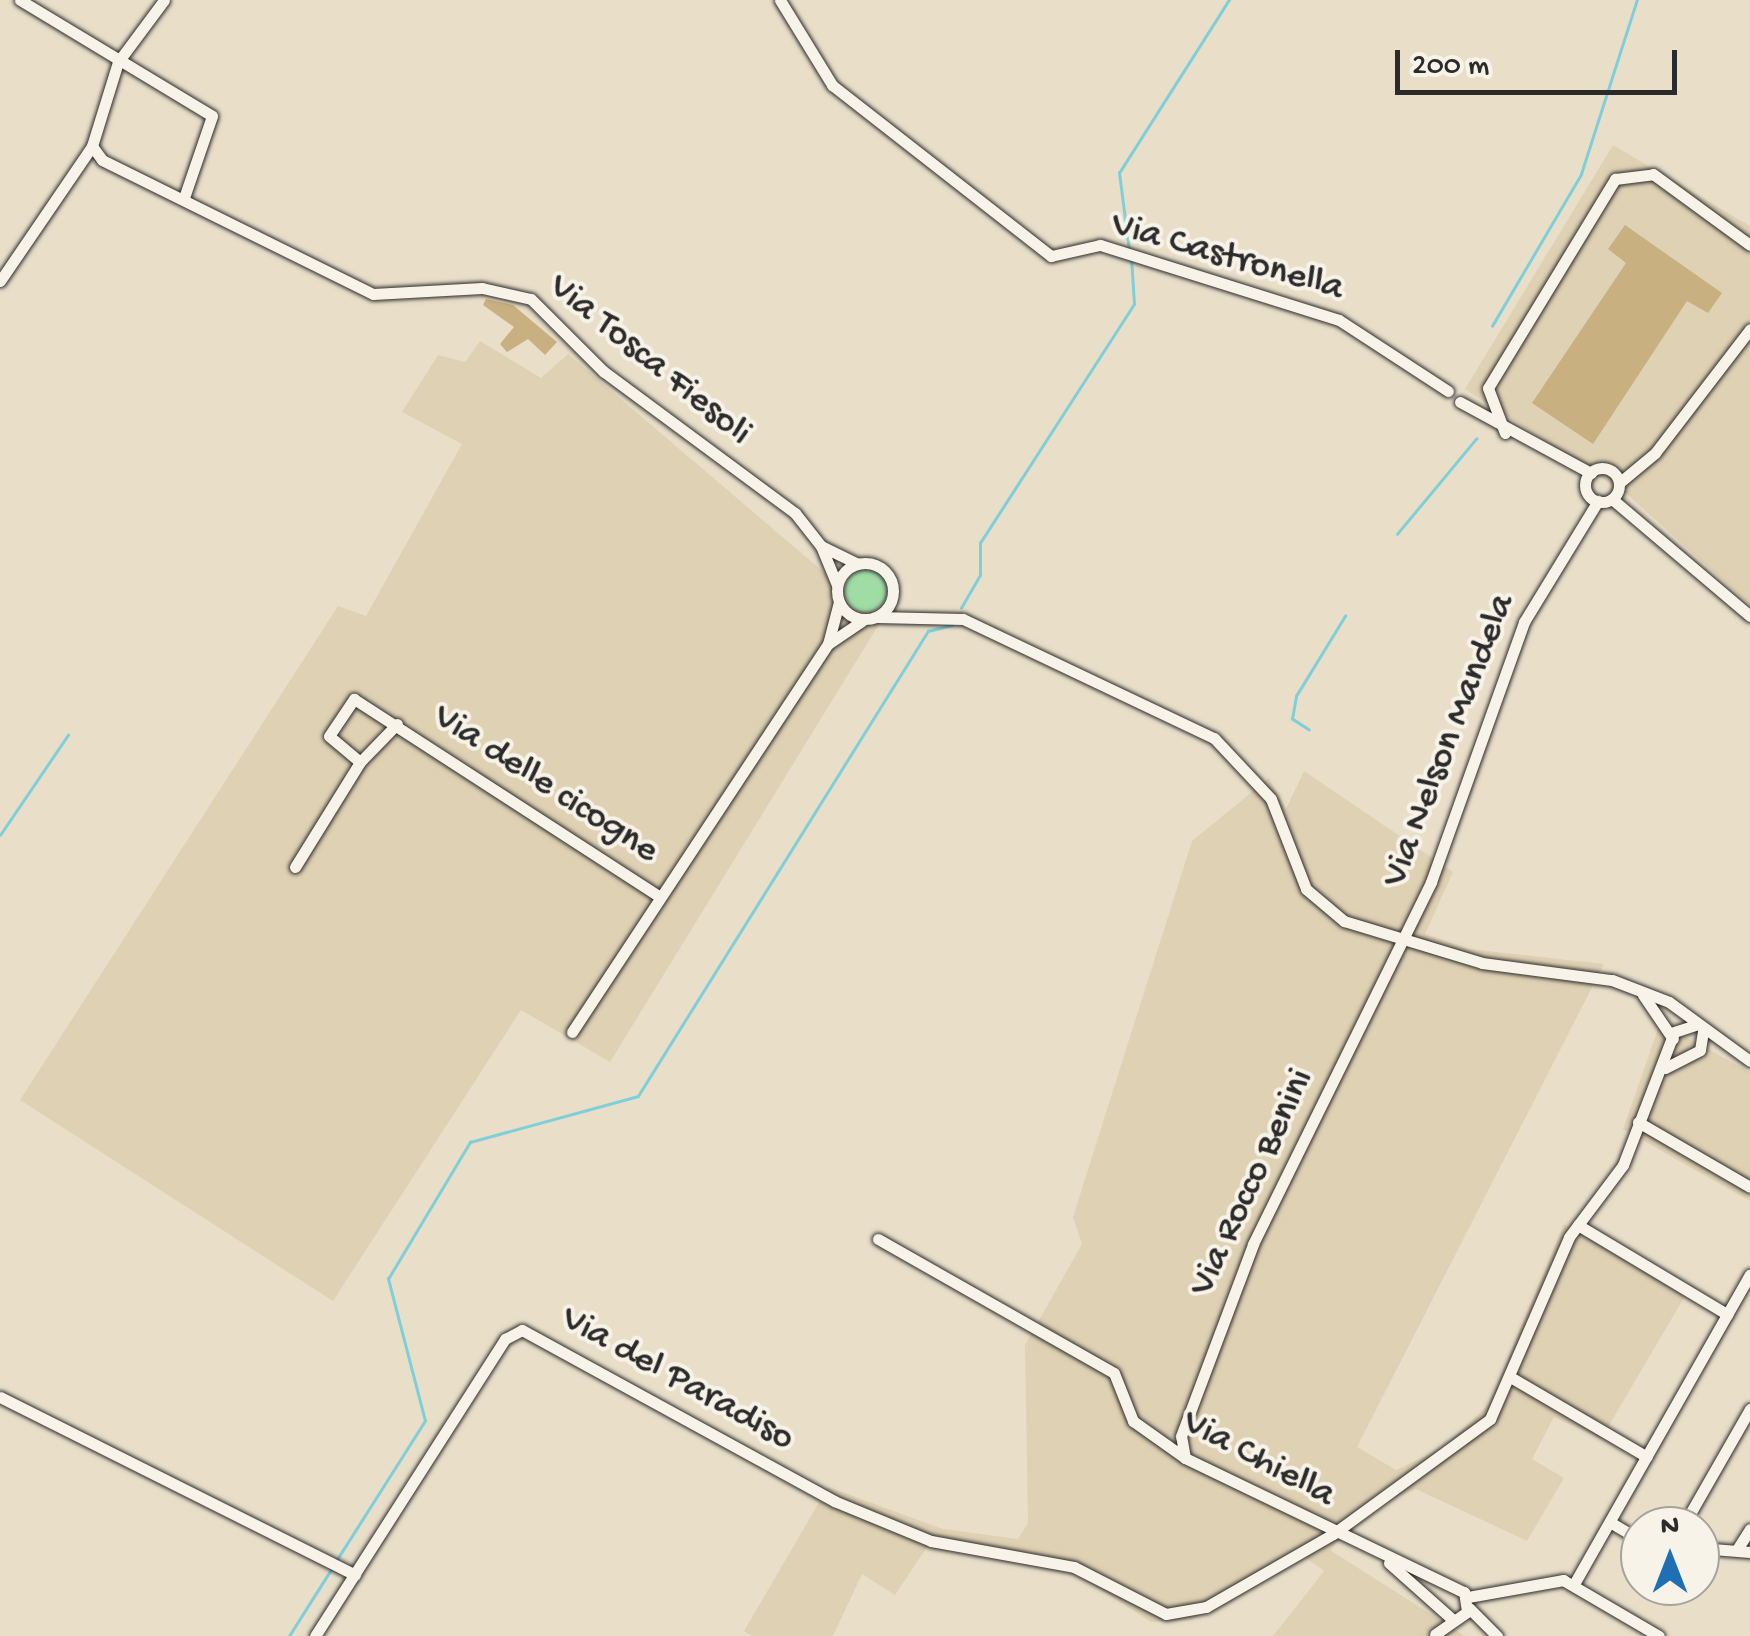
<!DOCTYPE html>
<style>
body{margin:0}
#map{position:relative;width:1750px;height:1636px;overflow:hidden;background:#e9dfc9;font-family:"Gochi Hand",sans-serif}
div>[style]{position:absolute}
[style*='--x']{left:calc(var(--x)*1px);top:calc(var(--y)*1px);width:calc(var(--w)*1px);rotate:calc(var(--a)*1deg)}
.built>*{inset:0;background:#dfd1b3}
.green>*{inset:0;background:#a0dda5}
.round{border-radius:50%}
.stream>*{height:2.5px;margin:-1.25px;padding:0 1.25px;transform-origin:1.25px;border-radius:1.25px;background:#7fcfdb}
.building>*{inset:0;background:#c9b080}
.roads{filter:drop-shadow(0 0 2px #2b2b2b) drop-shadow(0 0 2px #2b2b2b)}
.minor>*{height:11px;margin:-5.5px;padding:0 5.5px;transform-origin:5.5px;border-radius:5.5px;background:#f7f3e8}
.minor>.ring{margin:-5.5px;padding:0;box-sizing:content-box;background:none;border:11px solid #f7f3e8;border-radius:50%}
span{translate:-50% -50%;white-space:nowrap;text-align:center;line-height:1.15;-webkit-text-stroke:8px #f7f3e8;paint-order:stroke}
.street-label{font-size:38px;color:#2b2b2b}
.north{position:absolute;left:1620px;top:1506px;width:100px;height:100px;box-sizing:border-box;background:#f7f3e8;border:2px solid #a5a39c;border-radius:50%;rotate:0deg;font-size:28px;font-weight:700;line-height:40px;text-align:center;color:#2b2b2b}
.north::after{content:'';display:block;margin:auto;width:35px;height:45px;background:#1f6fb2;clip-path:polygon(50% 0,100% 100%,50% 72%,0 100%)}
.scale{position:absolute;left:1395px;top:50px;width:282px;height:45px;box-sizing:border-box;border:5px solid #2b2b2b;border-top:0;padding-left:12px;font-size:30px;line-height:35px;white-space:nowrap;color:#2b2b2b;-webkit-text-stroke:8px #f7f3e8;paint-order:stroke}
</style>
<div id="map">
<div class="built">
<div style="clip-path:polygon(1613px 145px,1750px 226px,1750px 605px,1628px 495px,1465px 389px)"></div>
<div style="clip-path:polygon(480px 341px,541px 378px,568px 354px,881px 621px,610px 1062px,521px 1010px,333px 1301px,20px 1100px,338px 606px,366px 616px,462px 444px,402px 412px,438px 355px,465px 362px)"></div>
<div style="clip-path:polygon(1304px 771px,1453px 872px,1425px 934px,1469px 949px,1604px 964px,1357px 1447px,1396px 1470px,1444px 1447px,1489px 1404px,1564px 1224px,1685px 1296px,1601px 1439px,1554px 1417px,1532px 1459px,1564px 1478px,1527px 1541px,1416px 1489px,1366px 1509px,1330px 1550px,1465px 1636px,1273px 1636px,1324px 1571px,1300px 1553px,1191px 1620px,1151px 1622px,1075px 1573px,927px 1547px,895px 1595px,862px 1574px,833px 1636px,752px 1636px,744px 1631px,828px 1487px,943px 1529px,1018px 1539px,1028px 1523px,1025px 1345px,1082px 1244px,1073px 1217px,1192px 841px,1269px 778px,1286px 809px)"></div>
<div style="clip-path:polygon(1660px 1023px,1750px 1072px,1750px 1201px,1623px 1129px)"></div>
</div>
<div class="green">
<div class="round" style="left:845px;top:570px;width:42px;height:42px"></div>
</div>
<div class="stream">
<div style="--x:1129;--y:250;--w:78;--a:-97.4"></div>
<div style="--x:1119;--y:173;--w:205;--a:-57.6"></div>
<div style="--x:1492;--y:326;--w:176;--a:-59.6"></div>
<div style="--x:1581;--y:174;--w:183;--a:-72.2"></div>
<div style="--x:1397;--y:534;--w:124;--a:-50.3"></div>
<div style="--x:961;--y:608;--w:38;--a:-60"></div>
<div style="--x:980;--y:575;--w:32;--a:-90"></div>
<div style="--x:980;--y:543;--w:284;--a:-57.2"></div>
<div style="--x:1134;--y:304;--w:46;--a:-93.7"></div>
<div style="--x:1309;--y:730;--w:20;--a:-147"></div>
<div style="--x:1292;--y:719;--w:23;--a:-80"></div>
<div style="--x:1296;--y:696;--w:94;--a:-58.5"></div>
<div style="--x:0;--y:835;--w:121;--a:-55.8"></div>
<div style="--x:336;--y:1561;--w:166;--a:-57.6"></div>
<div style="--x:425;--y:1421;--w:147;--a:-104.6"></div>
<div style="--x:388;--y:1279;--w:160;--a:-59.1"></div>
<div style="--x:470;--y:1142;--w:174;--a:-15.3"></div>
<div style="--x:638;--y:1096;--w:548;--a:-58.05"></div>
<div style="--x:928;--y:631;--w:25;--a:-14"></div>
<div style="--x:289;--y:1636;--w:80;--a:-57.7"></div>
</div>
<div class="building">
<div style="clip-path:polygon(1625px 225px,1722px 293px,1708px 313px,1687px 301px,1593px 444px,1532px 403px,1626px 263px,1608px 249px)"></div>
<div style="clip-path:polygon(486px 299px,513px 305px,557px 342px,545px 355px,528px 339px,507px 352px,500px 344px,514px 327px,483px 305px)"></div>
</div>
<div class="roads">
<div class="minor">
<div style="--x:20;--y:0;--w:224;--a:31.1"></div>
<div style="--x:212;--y:116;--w:87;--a:108.9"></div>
<div style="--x:780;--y:0;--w:100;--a:58.5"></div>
<div style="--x:832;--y:85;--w:278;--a:38"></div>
<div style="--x:1051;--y:256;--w:50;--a:-12.7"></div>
<div style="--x:1100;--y:245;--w:250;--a:17.4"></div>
<div style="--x:1339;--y:320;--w:130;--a:33.1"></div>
<div style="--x:92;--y:146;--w:17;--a:54"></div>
<div style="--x:102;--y:160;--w:302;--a:26.3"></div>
<div style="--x:373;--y:294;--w:109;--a:-3.2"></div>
<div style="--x:482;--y:288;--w:50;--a:12.7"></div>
<div style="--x:531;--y:299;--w:102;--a:45"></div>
<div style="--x:603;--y:371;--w:239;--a:36.5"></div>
<div style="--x:795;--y:513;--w:42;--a:51.8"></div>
<div style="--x:0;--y:281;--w:163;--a:-55.7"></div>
<div style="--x:92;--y:146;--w:88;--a:-72.8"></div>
<div style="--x:118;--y:62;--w:77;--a:-53.4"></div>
<div style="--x:1460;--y:402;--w:149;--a:28.5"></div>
<div style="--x:1505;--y:433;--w:48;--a:-110.7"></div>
<div style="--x:1488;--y:388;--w:245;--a:-58.7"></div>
<div style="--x:1615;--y:179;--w:38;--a:-7"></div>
<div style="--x:1653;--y:174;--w:120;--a:36.2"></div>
<div class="ring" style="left:1585px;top:468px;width:23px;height:23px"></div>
<div style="--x:1619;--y:483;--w:47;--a:-39.8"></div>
<div style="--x:1655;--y:453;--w:156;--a:-52.5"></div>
<div style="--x:1612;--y:499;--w:181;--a:40.3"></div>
<div class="ring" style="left:837px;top:563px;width:45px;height:45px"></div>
<div style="--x:837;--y:585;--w:42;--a:-112.3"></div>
<div style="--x:821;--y:546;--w:41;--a:25.9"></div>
<div style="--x:839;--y:602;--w:43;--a:104.7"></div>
<div style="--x:828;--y:644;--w:41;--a:-34.1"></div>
<div style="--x:877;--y:617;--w:86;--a:1.3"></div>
<div style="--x:963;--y:619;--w:278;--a:25.4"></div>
<div style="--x:1214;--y:738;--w:83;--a:46.9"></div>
<div style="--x:1271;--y:799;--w:97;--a:68.7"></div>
<div style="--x:1306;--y:889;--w:50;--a:40.1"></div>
<div style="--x:1344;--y:921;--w:144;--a:16.9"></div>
<div style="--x:1482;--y:963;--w:131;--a:7.5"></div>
<div style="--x:1612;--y:980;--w:61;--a:21.1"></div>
<div style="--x:1669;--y:1002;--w:100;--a:36.1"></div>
<div style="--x:360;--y:762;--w:40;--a:-140"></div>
<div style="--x:329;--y:736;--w:45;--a:-56"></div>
<div style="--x:354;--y:699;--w:364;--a:32.9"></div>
<div style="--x:295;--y:867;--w:123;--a:-58.2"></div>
<div style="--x:360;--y:762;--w:53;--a:-45.8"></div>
<div style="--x:1643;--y:995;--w:53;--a:55.7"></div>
<div style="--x:572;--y:1032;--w:465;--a:-56.6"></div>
<div style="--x:1665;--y:1068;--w:39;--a:-27"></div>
<div style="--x:1700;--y:1050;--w:20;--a:-81"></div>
<div style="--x:1638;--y:1122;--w:129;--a:30.1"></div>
<div style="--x:1578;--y:1225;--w:174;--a:30.9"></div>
<div style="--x:878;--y:1239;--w:271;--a:29.6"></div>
<div style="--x:1114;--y:1373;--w:52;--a:68.4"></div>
<div style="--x:1133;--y:1421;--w:64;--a:35.4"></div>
<div style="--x:1185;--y:1458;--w:310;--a:25.7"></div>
<div style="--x:1464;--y:1592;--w:20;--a:81"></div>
<div style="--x:1467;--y:1612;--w:39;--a:145"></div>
<div style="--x:1512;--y:1378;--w:156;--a:30.3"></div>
<div style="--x:0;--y:1397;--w:397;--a:26.6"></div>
<div style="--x:1185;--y:1458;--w:22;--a:-100"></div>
<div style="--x:1181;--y:1436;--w:205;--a:-69.4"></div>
<div style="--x:1253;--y:1244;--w:403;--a:-63.8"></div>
<div style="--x:1431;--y:882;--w:276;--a:-70.3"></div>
<div style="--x:1524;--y:622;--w:142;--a:-58.6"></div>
<div style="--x:1610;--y:1522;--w:35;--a:31"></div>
<div style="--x:1683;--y:1526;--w:135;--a:-60.2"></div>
<div style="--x:1333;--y:1534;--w:195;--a:-36.2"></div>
<div style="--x:1490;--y:1419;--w:198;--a:-66.5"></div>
<div style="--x:1569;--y:1237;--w:90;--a:-53.1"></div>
<div style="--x:1623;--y:1165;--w:142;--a:-69"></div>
<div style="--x:1674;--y:1032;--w:23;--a:-18"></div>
<div style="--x:1700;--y:1548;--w:50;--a:4.6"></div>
<div style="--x:1738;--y:1548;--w:22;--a:-58"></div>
<div style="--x:1389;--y:1563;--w:84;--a:41.6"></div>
<div style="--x:1574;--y:1584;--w:356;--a:-60.4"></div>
<div style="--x:1468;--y:1597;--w:97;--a:-10.1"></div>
<div style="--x:1563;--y:1580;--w:111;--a:30.3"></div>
<div style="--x:1469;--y:1608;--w:40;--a:45"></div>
<div style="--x:315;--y:1636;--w:353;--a:-57.4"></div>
<div style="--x:505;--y:1339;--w:19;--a:-28"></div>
<div style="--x:522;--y:1330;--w:356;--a:28.7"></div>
<div style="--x:834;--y:1501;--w:105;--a:22.4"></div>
<div style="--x:931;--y:1541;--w:145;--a:10.3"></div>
<div style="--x:1074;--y:1567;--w:103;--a:27.1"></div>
<div style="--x:1166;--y:1614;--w:41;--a:-9.9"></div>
<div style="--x:1206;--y:1607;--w:146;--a:-29.9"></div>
</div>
</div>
<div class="street-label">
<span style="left:1227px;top:258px;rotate:16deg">Via Castronella</span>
<span style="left:649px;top:361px;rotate:39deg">Via Tosca Fiesoli</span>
<span style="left:1450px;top:741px;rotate:-69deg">Via Nelson Mandela</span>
<span style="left:545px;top:785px;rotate:33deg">Via delle cicogne</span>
<span style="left:1253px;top:1183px;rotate:-65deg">Via Rocco Benini</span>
<span style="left:677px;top:1380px;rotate:29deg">Via del Paradiso</span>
<span style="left:1258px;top:1460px;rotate:28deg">Via Chiella</span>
</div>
<div class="north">N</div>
<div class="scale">200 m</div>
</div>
